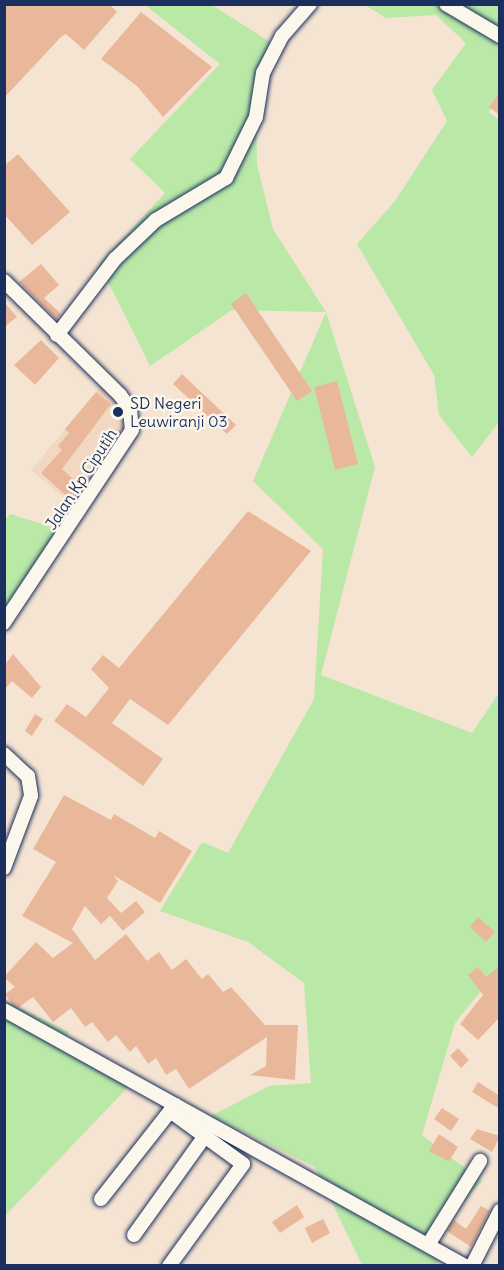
<!DOCTYPE html>
<style>
body{margin:0}
#map{position:relative;width:504px;height:1270px;overflow:hidden;background:#f6e4d3;font-family:Delius,sans-serif}
div>[style]{position:absolute}
[style*='--x']{left:calc(var(--x)*1px);top:calc(var(--y)*1px);width:calc(var(--w)*1px);rotate:calc(var(--a)*1deg)}
.built>*{inset:0;background:#f2d7c2}
.green>*{inset:0;background:#b9e8a7}
.building>*{inset:0;background:#e9b89a}
.roads{filter:drop-shadow(0 0 2px #1b2f5e) drop-shadow(0 0 2px #1b2f5e)}
.minor>*{height:14px;margin:-7px;padding:0 7px;transform-origin:7px;border-radius:7px;background:#fbf7ec}
.dots>*{width:16px;height:16px;translate:-50% -50%;box-sizing:border-box;border:3px solid #fbf7ec;border-radius:50%}
span{translate:-50% -50%;white-space:nowrap;text-align:center;line-height:1.15;-webkit-text-stroke:5px #fbf7ec;paint-order:stroke}
.poi-label{font-size:16px;color:#1b2f5e}
.left{translate:0 -50%;text-align:left}
.street-label{font-size:16px;color:#1b2f5e}
.frame{position:absolute;inset:0;border:6px solid #1b2f5e;pointer-events:none}
</style>
<div id="map">
<div class="built">
<div style="clip-path:polygon(102px 385px,124px 410px,124px 436px,73px 506px,31px 470px)"></div>
</div>
<div class="green">
<div style="clip-path:polygon(145px 5px,212px 5px,270px 42px,256px 82px,257px 164px,273px 229px,326px 312px,375px 467px,321px 675px,472px 733px,499px 693px,499px 969px,455px 1023px,422px 1135px,482px 1181px,437px 1231px,437px 1265px,362px 1265px,315px 1167px,211px 1116px,269px 1086px,311px 1083px,304px 983px,248px 942px,160px 911px,202px 842px,228px 853px,314px 699px,323px 549px,253px 481px,326px 312px,232px 310px,150px 366px,99px 264px,165px 193px,130px 159px,220px 64px)"></div>
<div style="clip-path:polygon(365px 5px,499px 5px,499px 97px,489px 112px,500px 121px,499px 422px,472px 457px,439px 415px,434px 375px,357px 244px,395px 201px,447px 121px,432px 90px,466px 43px,436px 15px,386px 18px)"></div>
<div style="clip-path:polygon(10px 514px,61px 530px,5px 608px,5px 520px)"></div>
<div style="clip-path:polygon(4px 1000px,69px 1032px,61px 1046px,129px 1086px,5px 1216px)"></div>
</div>
<div class="building">
<div style="clip-path:polygon(4px 4px,109px 4px,117px 12px,84px 50px,66px 34px,61px 37px,4px 98px)"></div>
<div style="clip-path:polygon(141px 12px,212px 67px,163px 117px,137px 86px,101px 59px)"></div>
<div style="clip-path:polygon(500px 92px,500px 115px,489px 107px)"></div>
<div style="clip-path:polygon(18px 154px,70px 212px,32px 245px,4px 214px,4px 166px)"></div>
<div style="clip-path:polygon(41px 264px,59px 285px,44px 298px,61px 314px,56px 319px,19px 282px)"></div>
<div style="clip-path:polygon(246px 293px,312px 391px,297px 401px,231px 304px)"></div>
<div style="clip-path:polygon(4px 302px,17px 317px,4px 327px)"></div>
<div style="clip-path:polygon(41px 340px,59px 358px,35px 385px,14px 365px)"></div>
<div style="clip-path:polygon(182px 374px,236px 425px,227px 434px,173px 384px)"></div>
<div style="clip-path:polygon(337px 381px,358px 464px,335px 470px,314px 387px)"></div>
<div style="clip-path:polygon(96px 392px,111px 404px,62px 469px,83px 488px,72px 501px,41px 473px,62px 450px,58px 446px,69px 433px,65px 429px)"></div>
<div style="clip-path:polygon(248px 511px,311px 551px,168px 725px,130px 699px,112px 723px,163px 759px,143px 786px,54px 721px,67px 704px,86px 717px,109px 688px,91px 669px,103px 655px,119px 668px)"></div>
<div style="clip-path:polygon(13px 654px,41px 687px,32px 698px,12px 681px,4px 690px,4px 666px)"></div>
<div style="clip-path:polygon(35px 714px,43px 719px,32px 736px,25px 731px)"></div>
<div style="clip-path:polygon(64px 795px,111px 820px,114px 814px,155px 838px,159px 831px,192px 851px,160px 903px,113px 875px,118px 881px,107px 898px,121px 913px,136px 901px,145px 912px,123px 931px,110px 916px,101px 924px,85px 906px,72px 929px,95px 960px,126px 934px,147px 961px,159px 952px,172px 970px,186px 959px,202px 979px,208px 974px,223px 992px,231px 987px,265px 1025px,298px 1025px,295px 1080px,250px 1075px,266px 1066px,267px 1037px,189px 1089px,176px 1069px,166px 1075px,156px 1058px,148px 1064px,136px 1046px,130px 1052px,116px 1035px,108px 1042px,92px 1022px,85px 1027px,71px 1008px,53px 1022px,33px 997px,18px 1008px,13px 1005px,5px 994px,15px 987px,4px 977px,36px 942px,53px 958px,73px 943px,22px 916px,56px 862px,33px 849px)"></div>
<div style="clip-path:polygon(478px 917px,495px 932px,486px 942px,470px 927px)"></div>
<div style="clip-path:polygon(500px 966px,500px 1017px,478px 1040px,460px 1024px,483px 995px,468px 975px,478px 967px,486px 977px)"></div>
<div style="clip-path:polygon(458px 1048px,469px 1060px,461px 1068px,450px 1056px)"></div>
<div style="clip-path:polygon(478px 1082px,500px 1096px,500px 1109px,472px 1092px)"></div>
<div style="clip-path:polygon(442px 1108px,459px 1119px,451px 1131px,434px 1119px)"></div>
<div style="clip-path:polygon(477px 1129px,500px 1136px,492px 1152px,470px 1139px)"></div>
<div style="clip-path:polygon(439px 1134px,458px 1147px,449px 1161px,429px 1151px)"></div>
<div style="clip-path:polygon(297px 1205px,304px 1217px,280px 1233px,272px 1222px)"></div>
<div style="clip-path:polygon(481px 1206px,490px 1211px,471px 1247px,447px 1231px,454px 1220px,466px 1229px)"></div>
<div style="clip-path:polygon(323px 1219px,330px 1233px,312px 1243px,305px 1228px)"></div>
</div>
<div class="roads">
<div class="minor">
<div style="--x:446;--y:4;--w:63;--a:30.7"></div>
<div style="--x:4;--y:281;--w:163;--a:44.5"></div>
<div style="--x:120;--y:395;--w:17;--a:54"></div>
<div style="--x:130;--y:409;--w:21;--a:85"></div>
<div style="--x:132;--y:430;--w:232;--a:123.6"></div>
<div style="--x:57;--y:335;--w:96;--a:-52.7"></div>
<div style="--x:115;--y:259;--w:57;--a:-43.6"></div>
<div style="--x:156;--y:220;--w:82;--a:-31"></div>
<div style="--x:226;--y:178;--w:68;--a:-63.8"></div>
<div style="--x:256;--y:117;--w:45;--a:-81"></div>
<div style="--x:263;--y:73;--w:42;--a:-62.8"></div>
<div style="--x:282;--y:36;--w:43;--a:-48.8"></div>
<div style="--x:4;--y:754;--w:33;--a:43"></div>
<div style="--x:28;--y:776;--w:20;--a:81"></div>
<div style="--x:31;--y:796;--w:77;--a:110.6"></div>
<div style="--x:4;--y:1010;--w:527;--a:29.04"></div>
<div style="--x:101;--y:1199;--w:120;--a:-51.8"></div>
<div style="--x:134;--y:1235;--w:122;--a:-54.4"></div>
<div style="--x:428;--y:1245;--w:99;--a:-58.2"></div>
<div style="--x:169;--y:1266;--w:126;--a:-54"></div>
<div style="--x:243;--y:1164;--w:90;--a:-144"></div>
<div style="--x:472;--y:1266;--w:62;--a:-63"></div>
</div>
</div>
<div class="dots">
<div style="left:118px;top:412px;background:#1b2f5e"></div>
</div>
<div class="poi-label">
<span class="left" style="left:130px;top:412px">SD Negeri<br>Leuwiranji 03</span>
</div>
<div class="street-label">
<span style="left:81px;top:479px;rotate:-57deg">Jalan Kp Ciputih</span>
</div>
<div class="frame"></div>
</div>
